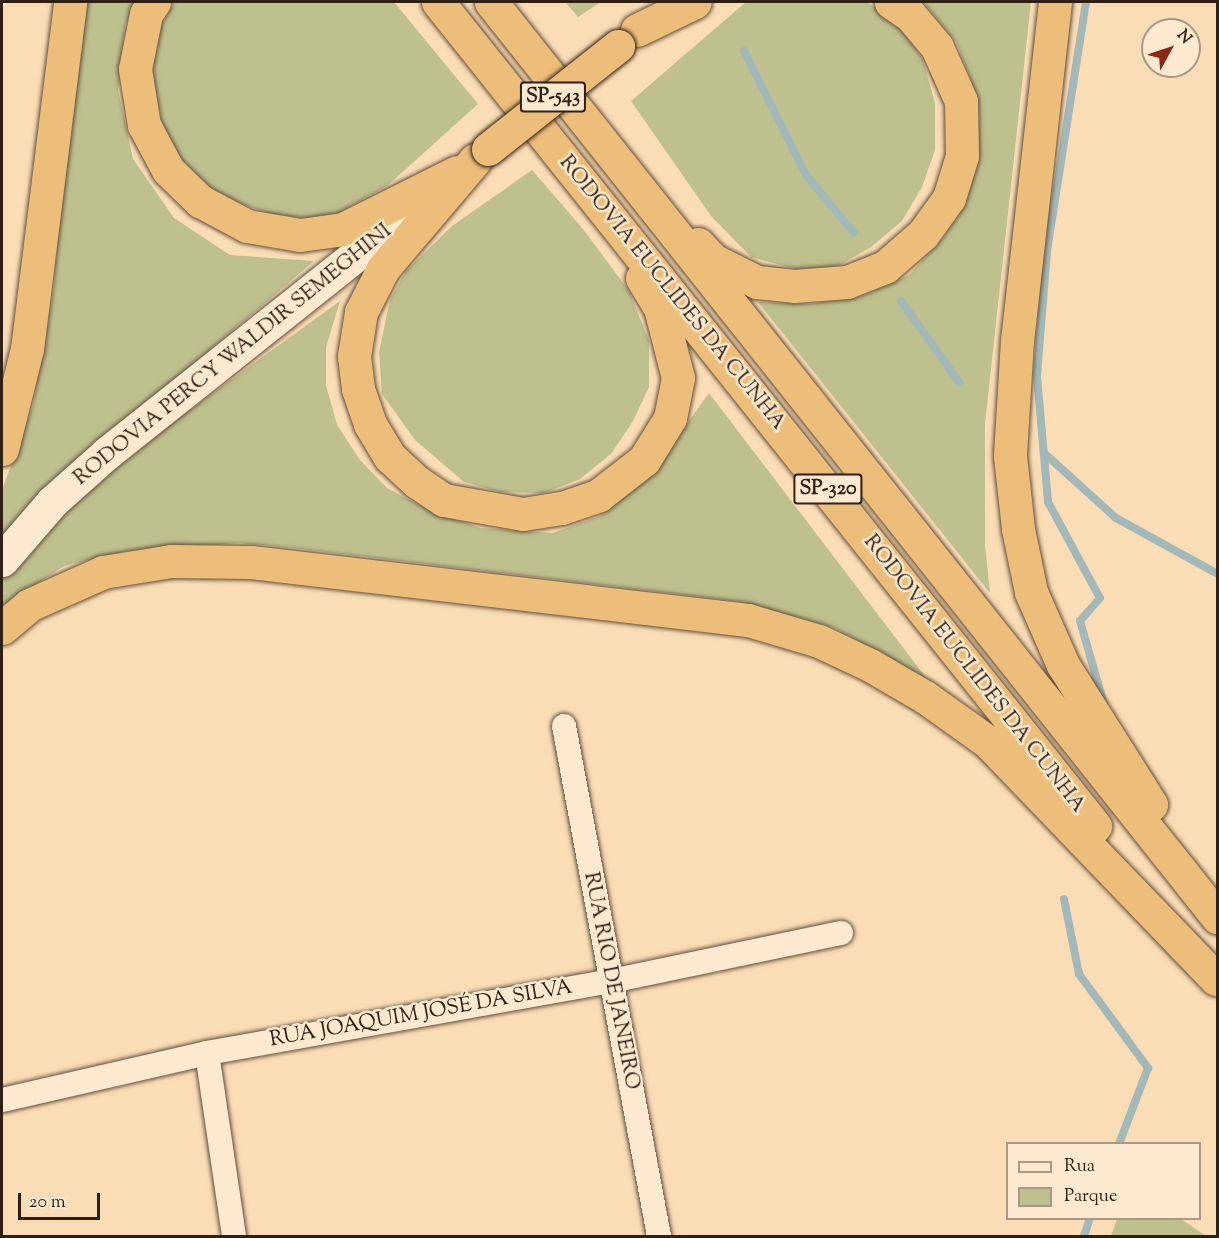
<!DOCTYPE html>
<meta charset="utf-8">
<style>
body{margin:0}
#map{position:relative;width:1219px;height:1238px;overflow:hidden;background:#faddb5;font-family:"Sorts Mill Goudy",serif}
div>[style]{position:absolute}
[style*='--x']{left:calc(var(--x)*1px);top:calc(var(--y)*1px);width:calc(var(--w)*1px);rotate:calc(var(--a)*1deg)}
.green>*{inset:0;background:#bec18e}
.stream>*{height:8px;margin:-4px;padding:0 4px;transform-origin:4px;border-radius:4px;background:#a3b9b9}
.roads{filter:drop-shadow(0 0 2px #624e3c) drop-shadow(0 0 2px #624e3c)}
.street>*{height:24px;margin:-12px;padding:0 12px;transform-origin:12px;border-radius:12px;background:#fce9cf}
.secondary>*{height:33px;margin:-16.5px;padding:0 16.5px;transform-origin:16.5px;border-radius:16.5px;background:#fce9cf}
.highway>*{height:33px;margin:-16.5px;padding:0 16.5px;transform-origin:16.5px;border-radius:16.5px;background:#edbe7a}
.bridges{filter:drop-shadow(0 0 2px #301f14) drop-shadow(0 0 2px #301f14)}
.primary-bridge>*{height:33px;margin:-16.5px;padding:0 16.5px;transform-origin:16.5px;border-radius:16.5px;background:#edbe7a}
span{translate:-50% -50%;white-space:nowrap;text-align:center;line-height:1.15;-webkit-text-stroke:5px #fce9cf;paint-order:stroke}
.shield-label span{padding:2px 4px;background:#fce9cf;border:2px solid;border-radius:4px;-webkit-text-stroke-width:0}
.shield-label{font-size:20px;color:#301f14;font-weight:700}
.street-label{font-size:21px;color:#301f14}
.frame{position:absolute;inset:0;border:3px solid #301f14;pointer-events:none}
.legend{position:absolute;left:1006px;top:1142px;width:195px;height:78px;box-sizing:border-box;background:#fce9cf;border:2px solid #aa9884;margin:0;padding:8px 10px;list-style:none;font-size:18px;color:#301f14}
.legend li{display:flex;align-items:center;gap:12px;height:30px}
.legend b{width:30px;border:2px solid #aa9884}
.north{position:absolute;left:1141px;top:18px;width:60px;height:60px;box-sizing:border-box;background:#fce9cf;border:2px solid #aa9884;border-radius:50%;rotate:50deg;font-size:16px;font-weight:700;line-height:24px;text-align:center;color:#301f14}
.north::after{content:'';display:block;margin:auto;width:21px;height:27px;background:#8f2418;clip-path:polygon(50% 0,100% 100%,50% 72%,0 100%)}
.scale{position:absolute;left:18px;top:1193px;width:82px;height:27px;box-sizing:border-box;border:3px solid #301f14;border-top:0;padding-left:8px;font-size:18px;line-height:21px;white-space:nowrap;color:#301f14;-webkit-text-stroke:4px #fce9cf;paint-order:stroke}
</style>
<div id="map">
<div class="green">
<div style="clip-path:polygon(81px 2px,136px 2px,125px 25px,118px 90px,133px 159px,174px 218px,230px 255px,314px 261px,144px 406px,2px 535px,2px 490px,33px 406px,53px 294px)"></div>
<div style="clip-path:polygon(174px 2px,394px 2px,478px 104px,387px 186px,325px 220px,271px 214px,217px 195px,169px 147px,150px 74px,156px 36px)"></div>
<div style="clip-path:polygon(565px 2px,601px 2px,578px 17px)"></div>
<div style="clip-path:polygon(746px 2px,867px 2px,900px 26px,923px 60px,935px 103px,935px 150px,922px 187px,902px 221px,871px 247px,838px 266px,796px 269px,751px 257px,711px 216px,631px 101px)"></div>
<div style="clip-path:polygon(923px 2px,1031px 2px,985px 424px,985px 545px,990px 593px,758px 302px,809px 304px,857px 298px,909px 275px,942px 240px,966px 203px,974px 165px,976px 118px,972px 82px,956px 41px)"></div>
<div style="clip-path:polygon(532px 170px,583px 229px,629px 291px,649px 341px,649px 387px,633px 421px,611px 454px,580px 479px,544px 493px,501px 492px,464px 482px,415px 440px,382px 394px,379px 352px,390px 300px,406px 271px,452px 226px)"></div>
<div style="clip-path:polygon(340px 301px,326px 347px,326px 385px,337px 425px,360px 460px,387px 488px,423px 507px,480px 528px,553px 533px,600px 516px,634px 487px,661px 460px,709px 393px,927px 679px,835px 628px,736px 601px,285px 547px,238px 543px,126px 551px,64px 566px,2px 606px,2px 577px,59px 516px,129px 454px)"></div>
<div style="clip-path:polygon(1117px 1219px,1181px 1219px,1206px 1236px,1111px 1236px)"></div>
</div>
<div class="stream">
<div style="--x:1086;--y:2;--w:252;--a:98.9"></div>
<div style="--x:1047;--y:251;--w:125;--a:94.6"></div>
<div style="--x:1037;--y:376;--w:126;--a:85"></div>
<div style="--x:1048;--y:502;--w:109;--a:61.6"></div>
<div style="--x:1100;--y:598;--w:30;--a:131"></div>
<div style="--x:1080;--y:621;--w:86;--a:73.9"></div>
<div style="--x:744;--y:51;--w:139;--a:63.4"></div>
<div style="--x:806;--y:175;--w:75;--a:50.4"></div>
<div style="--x:901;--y:301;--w:100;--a:54.4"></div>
<div style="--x:1044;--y:453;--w:97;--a:42.1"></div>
<div style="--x:1116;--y:518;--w:116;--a:28.8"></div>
<div style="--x:1064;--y:899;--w:76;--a:78.7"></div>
<div style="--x:1079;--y:974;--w:117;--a:53.7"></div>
<div style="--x:1148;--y:1068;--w:81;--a:110.9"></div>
<div style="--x:1084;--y:1236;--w:19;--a:-72"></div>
</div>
<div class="roads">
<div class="street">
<div style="--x:564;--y:726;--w:519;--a:79.45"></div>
<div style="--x:207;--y:1053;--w:185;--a:81.6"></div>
<div style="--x:2;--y:1100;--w:210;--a:-12.9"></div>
<div style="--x:207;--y:1053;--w:410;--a:-10.1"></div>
<div style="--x:611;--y:981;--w:235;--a:-11.8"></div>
</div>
<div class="secondary">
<div style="--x:2;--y:560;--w:77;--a:-49.2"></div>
<div style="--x:52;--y:502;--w:74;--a:-41.7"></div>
<div style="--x:107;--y:453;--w:424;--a:-38.5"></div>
</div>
<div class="highway">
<div style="--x:154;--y:2;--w:14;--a:124"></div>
<div style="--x:146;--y:14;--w:56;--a:101.3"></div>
<div style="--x:135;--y:69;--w:57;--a:80.9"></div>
<div style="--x:144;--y:125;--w:51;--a:61.9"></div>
<div style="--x:168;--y:170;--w:45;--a:44.1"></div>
<div style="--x:200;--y:201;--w:53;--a:28"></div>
<div style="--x:247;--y:226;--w:54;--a:9.6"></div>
<div style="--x:300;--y:235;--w:43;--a:-7.9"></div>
<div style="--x:343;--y:229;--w:127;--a:-26.6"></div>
<div style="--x:438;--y:2;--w:1054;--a:51.43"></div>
<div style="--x:491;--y:2;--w:1169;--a:51.56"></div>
<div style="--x:1055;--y:2;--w:340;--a:96.4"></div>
<div style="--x:1017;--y:340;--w:116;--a:93.5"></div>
<div style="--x:1010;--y:456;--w:73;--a:83.7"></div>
<div style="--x:1018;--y:529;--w:64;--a:78.3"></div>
<div style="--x:1031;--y:592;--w:80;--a:66.3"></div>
<div style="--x:1063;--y:665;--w:165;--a:57.7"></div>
<div style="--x:637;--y:30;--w:64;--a:-25.8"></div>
<div style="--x:475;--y:160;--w:143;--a:130.2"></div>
<div style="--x:383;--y:269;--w:48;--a:117.1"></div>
<div style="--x:361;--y:312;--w:45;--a:99"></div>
<div style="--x:354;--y:356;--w:33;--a:83"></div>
<div style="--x:358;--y:389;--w:37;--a:71"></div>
<div style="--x:370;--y:424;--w:39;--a:59"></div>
<div style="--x:390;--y:457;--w:37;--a:43"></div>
<div style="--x:417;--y:482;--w:32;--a:34"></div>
<div style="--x:444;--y:500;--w:80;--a:10"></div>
<div style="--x:523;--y:514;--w:39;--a:-9"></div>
<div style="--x:562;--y:508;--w:39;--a:-19"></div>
<div style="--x:599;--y:495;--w:57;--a:-37.9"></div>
<div style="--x:644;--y:460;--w:49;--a:-58.2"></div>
<div style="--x:670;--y:418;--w:41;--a:-78.7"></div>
<div style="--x:678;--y:378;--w:72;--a:-104.4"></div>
<div style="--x:660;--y:308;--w:35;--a:-121"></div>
<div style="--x:698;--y:244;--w:22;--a:47"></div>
<div style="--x:713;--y:260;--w:49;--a:26.6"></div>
<div style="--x:757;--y:282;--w:37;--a:6"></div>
<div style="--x:794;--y:286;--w:53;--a:-4.3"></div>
<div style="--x:847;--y:282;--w:41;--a:-21.5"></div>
<div style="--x:885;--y:267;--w:50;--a:-41"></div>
<div style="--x:923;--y:234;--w:44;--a:-54.2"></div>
<div style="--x:949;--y:198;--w:44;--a:-72.8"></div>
<div style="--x:962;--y:156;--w:55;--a:-91"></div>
<div style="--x:961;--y:101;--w:59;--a:-114"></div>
<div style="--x:937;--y:47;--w:42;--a:-130.2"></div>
<div style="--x:910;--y:15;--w:23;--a:-146"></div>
<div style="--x:2;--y:449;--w:103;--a:-76"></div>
<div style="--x:27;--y:349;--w:350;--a:-82.9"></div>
<div style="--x:2;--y:628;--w:35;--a:-40"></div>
<div style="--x:29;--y:605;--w:81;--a:-24"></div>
<div style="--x:103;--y:572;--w:69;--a:-9.2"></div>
<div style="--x:171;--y:561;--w:80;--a:0.7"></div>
<div style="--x:251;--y:562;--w:500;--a:6.66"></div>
<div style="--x:748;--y:620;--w:74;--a:16.5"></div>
<div style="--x:819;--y:641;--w:56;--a:25.2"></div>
<div style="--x:870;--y:665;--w:64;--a:30.2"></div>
<div style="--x:925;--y:697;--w:77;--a:35.5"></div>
<div style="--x:988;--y:742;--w:329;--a:46.1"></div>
</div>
</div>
<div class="bridges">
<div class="primary-bridge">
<div style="--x:488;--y:149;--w:166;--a:-38.4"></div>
</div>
</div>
<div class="shield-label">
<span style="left:553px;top:97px">SP-543</span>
<span style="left:828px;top:489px">SP-320</span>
</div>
<div class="street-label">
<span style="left:672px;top:293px;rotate:51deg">RODOVIA EUCLIDES DA CUNHA</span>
<span style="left:233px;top:355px;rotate:-39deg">RODOVIA PERCY WALDIR SEMEGHINI</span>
<span style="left:974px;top:674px;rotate:52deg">RODOVIA EUCLIDES DA CUNHA</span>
<span style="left:611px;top:981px;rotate:79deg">RUA RIO DE JANEIRO</span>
<span style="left:421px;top:1014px;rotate:-10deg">RUA JOAQUIM JOSÉ DA SILVA</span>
</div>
<div class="frame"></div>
<ul class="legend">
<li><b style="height:8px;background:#fce9cf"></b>Rua</li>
<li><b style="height:16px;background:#bec18e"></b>Parque</li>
</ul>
<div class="north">N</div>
<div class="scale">20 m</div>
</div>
